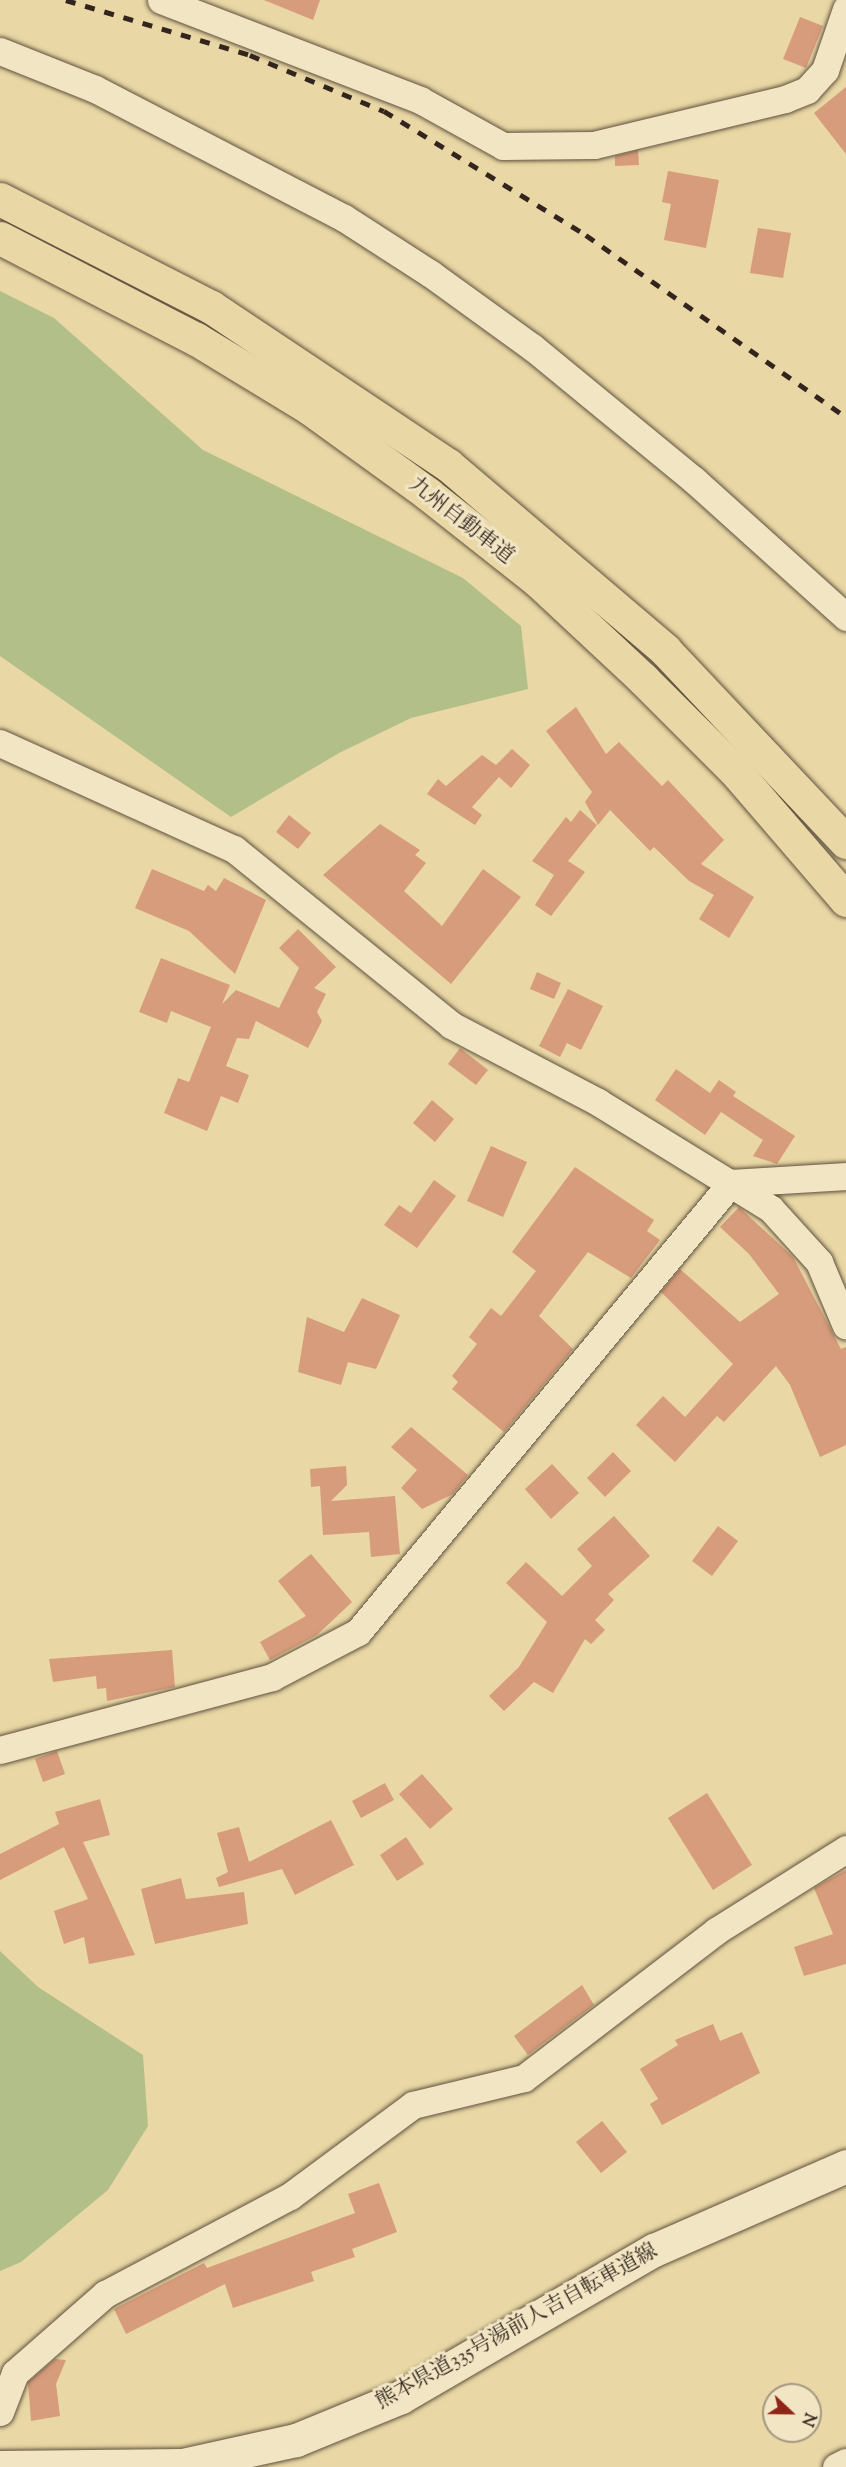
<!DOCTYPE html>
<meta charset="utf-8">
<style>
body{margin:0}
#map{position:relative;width:846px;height:2467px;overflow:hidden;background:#e9d7a5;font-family:"Sorts Mill Goudy","Noto Serif JP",serif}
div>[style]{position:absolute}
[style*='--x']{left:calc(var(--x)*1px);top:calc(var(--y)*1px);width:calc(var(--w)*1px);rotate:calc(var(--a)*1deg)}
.green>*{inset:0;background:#b3bf88}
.building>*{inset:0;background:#d79c7b}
.roads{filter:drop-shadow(0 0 2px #60523f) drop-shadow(0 0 2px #60523f)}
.minor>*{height:27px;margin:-13.5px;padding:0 13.5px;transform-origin:13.5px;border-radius:13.5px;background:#f1e5c4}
.secondary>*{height:33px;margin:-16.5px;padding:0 16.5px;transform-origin:16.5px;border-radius:16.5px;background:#f1e5c4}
.motorway>*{height:33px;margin:-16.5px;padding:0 16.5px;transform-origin:16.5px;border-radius:16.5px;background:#e9d7a5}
.rail>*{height:4.5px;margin-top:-2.25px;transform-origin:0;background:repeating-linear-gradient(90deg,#33251d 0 10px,transparent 0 20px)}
span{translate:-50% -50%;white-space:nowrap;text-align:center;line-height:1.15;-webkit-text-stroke:6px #f1e5c4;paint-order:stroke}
.street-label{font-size:21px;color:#33251d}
.north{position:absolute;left:762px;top:2383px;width:60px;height:60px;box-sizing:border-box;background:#f1e5c4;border:2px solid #a59881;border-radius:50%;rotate:112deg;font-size:16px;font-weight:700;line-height:24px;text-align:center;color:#33251d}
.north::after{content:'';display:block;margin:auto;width:21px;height:27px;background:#8f2418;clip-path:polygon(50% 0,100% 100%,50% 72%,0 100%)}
</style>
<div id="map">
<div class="green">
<div style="clip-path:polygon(0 291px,54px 318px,203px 450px,463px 578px,521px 626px,528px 689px,411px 718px,339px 753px,231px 817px,0 656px)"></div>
<div style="clip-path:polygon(0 1951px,38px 1987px,143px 2055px,148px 2126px,108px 2190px,21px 2262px,0 2271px)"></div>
</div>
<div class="building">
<div style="clip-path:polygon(264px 0,320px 0,313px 20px)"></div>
<div style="clip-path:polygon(800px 17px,823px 26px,806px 68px,783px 59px)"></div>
<div style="clip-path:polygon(846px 87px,846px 154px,814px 113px)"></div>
<div style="clip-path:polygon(638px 150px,639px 165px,615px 166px,615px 156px)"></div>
<div style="clip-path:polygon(668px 171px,719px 180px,706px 248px,664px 240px,671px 204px,662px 202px)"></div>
<div style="clip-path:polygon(758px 228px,791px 233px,783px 278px,750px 273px)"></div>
<div style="clip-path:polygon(576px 707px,606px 754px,619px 742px,662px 786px,668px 780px,724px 840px,701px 864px,754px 897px,729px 938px,699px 919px,714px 895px,689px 881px,654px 847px,650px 851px,610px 810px,598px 825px,585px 802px,592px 792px,546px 731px)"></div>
<div style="clip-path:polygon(512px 749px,530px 765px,511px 788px,499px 777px,472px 807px,482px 815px,475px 825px,427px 794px,438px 779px,446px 786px,482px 755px,496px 765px)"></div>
<div style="clip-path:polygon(580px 810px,597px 825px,568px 861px,585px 872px,551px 916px,535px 905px,554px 875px,532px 861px,566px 817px,571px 822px)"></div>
<div style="clip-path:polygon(289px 815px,311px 833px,298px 849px,276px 832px)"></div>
<div style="clip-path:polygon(380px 824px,420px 850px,415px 855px,426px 863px,404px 891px,442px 926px,483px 869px,521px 897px,451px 984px,323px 875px)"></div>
<div style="clip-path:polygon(152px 869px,204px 891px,208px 885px,216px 891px,224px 878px,266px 900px,235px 974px,189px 931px,135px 908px)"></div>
<div style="clip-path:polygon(298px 929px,336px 967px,314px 988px,326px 994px,317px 1012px,322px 1021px,308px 1048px,256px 1021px,249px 1039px,237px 1038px,226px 1066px,249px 1075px,238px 1103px,221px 1096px,207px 1131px,164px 1113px,178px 1078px,189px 1082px,211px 1027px,171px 1011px,167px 1023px,139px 1012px,161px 958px,230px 985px,222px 1004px,236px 990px,279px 1008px,299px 968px,279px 948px)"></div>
<div style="clip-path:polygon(537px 972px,561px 983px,554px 999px,530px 989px)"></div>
<div style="clip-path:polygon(568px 989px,603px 1006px,581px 1050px,567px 1043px,560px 1057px,539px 1046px)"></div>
<div style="clip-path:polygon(460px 1048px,488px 1070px,476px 1085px,448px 1064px)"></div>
<div style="clip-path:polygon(676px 1069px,710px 1093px,719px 1080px,736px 1092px,733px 1096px,795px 1136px,777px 1164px,753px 1156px,763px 1140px,721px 1112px,705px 1135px,655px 1100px)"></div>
<div style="clip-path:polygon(432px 1100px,454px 1119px,435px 1142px,413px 1123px)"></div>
<div style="clip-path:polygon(491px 1146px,527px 1162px,503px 1217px,467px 1201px)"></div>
<div style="clip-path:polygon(575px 1167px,654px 1220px,647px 1231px,660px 1240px,631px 1278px,588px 1252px,539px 1316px,573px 1349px,504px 1432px,452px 1389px,458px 1382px,452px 1376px,477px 1344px,469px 1337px,491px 1308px,501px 1316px,536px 1271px,512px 1252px)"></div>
<div style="clip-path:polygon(434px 1180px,456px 1196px,417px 1248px,384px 1225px,399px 1205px,411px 1213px)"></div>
<div style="clip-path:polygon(739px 1207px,793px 1257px,841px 1349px,846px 1347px,846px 1445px,820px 1457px,790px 1385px,776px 1366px,724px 1422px,717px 1416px,675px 1462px,636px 1425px,663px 1396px,685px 1417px,733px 1364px,661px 1292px,680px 1269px,740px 1322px,779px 1294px,749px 1254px,720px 1227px)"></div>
<div style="clip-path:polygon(362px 1298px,400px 1315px,376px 1369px,348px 1362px,341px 1385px,298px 1372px,307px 1317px,344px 1332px)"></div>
<div style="clip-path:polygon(411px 1427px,468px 1475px,453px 1494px,422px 1509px,401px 1488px,417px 1470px,391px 1447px)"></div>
<div style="clip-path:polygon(613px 1452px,631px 1471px,605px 1497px,587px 1478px)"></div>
<div style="clip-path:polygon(552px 1464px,579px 1493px,551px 1519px,525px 1489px)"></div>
<div style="clip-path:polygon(346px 1466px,347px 1485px,331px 1501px,395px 1496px,400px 1554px,371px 1557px,369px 1532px,323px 1535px,320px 1486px,311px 1487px,310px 1469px)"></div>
<div style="clip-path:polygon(614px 1516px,650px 1556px,608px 1594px,614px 1600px,595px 1620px,605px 1630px,591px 1644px,585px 1639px,553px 1693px,534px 1682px,504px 1711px,489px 1696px,519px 1667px,547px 1622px,506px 1583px,526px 1562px,562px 1596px,592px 1566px,577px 1549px)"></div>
<div style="clip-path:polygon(718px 1526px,738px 1541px,712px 1576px,692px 1561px)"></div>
<div style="clip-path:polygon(311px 1554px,352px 1602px,317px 1635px,270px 1660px,260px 1642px,306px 1616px,278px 1581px)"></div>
<div style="clip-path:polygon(172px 1650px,175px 1687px,107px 1701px,106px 1688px,97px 1689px,96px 1676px,53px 1682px,49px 1659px)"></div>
<div style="clip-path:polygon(57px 1751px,65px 1774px,43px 1782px,35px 1759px)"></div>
<div style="clip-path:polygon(422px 1774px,453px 1809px,430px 1829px,399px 1794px)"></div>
<div style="clip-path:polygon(385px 1783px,394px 1800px,361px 1818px,352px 1801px)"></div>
<div style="clip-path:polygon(707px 1793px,752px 1865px,713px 1890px,668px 1818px)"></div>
<div style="clip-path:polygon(100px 1799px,110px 1835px,83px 1842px,135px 1955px,89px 1964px,84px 1937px,64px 1944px,54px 1911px,88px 1899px,64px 1847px,0 1880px,0 1854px,59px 1824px,55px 1812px)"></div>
<div style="clip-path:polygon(331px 1820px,354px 1865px,295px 1895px,282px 1869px,219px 1887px,216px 1878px,228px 1872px,217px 1833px,239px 1827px,249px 1862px)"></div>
<div style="clip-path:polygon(406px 1837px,424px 1864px,397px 1881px,380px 1855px)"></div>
<div style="clip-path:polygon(846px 1870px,846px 1964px,804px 1976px,794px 1947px,833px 1934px,814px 1888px)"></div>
<div style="clip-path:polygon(181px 1878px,186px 1899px,244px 1892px,248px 1924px,155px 1944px,141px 1889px)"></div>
<div style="clip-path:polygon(582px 1985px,594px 2005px,528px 2055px,514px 2036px)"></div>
<div style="clip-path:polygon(713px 2024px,720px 2041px,742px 2032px,760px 2073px,662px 2125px,650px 2104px,658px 2099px,640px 2069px,678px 2045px,675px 2040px)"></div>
<div style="clip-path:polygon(602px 2121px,627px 2152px,601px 2173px,576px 2142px)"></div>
<div style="clip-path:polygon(379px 2183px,397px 2232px,352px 2249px,355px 2257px,311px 2272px,314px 2281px,233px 2308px,225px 2284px,126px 2334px,114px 2309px,204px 2263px,207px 2268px,355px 2213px,348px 2194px)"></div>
<div style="clip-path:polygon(55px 2359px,66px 2360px,56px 2384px,60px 2416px,31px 2421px,28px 2382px)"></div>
</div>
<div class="roads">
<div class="minor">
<div style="--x:161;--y:0;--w:278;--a:21.1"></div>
<div style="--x:420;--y:100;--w:95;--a:29"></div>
<div style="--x:503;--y:146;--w:91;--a:-0.6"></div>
<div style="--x:594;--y:145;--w:196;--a:-13.5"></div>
<div style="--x:785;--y:99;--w:24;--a:-22"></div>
<div style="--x:807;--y:90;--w:27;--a:-48"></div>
<div style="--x:825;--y:70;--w:65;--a:-71"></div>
<div style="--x:0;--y:51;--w:102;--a:21.8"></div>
<div style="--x:95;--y:89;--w:280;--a:27.4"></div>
<div style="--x:344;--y:218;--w:103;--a:32.8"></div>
<div style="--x:431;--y:274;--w:125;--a:35.9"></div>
<div style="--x:532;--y:347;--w:210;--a:39.4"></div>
<div style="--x:694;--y:480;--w:205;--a:42"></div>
<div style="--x:0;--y:743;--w:257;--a:24.4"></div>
<div style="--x:234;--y:849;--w:279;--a:39"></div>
<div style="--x:451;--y:1025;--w:166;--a:27.6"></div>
<div style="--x:598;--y:1102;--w:203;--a:31.7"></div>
<div style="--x:771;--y:1209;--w:72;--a:47.8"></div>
<div style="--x:819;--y:1262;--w:69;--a:67.1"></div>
<div style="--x:0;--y:1750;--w:282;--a:-15"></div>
<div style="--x:272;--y:1677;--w:97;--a:-27.6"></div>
<div style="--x:358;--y:1632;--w:584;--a:-50.28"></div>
<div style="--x:731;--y:1183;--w:115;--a:-3.5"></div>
<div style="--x:0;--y:2412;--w:42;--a:-69"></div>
<div style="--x:15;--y:2373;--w:120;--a:-41.3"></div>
<div style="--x:105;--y:2294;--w:209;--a:-27.9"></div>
<div style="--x:290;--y:2196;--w:153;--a:-36.5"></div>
<div style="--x:413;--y:2105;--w:114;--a:-13.7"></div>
<div style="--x:524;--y:2078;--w:242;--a:-37.4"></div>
<div style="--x:716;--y:1931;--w:154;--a:-32.2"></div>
<div style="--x:836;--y:2467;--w:11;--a:-27"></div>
</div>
<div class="secondary">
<div style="--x:0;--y:2467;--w:182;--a:-0.6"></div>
<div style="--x:182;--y:2465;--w:117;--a:-12.4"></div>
<div style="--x:296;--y:2440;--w:113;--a:-22.3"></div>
<div style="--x:401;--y:2397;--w:293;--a:-30.2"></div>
<div style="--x:654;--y:2250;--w:210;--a:-23.6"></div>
</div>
<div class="motorway">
<div style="--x:0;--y:199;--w:237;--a:27.1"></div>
<div style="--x:211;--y:307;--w:285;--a:33.7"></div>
<div style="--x:448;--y:465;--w:285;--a:40.4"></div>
<div style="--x:665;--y:650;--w:264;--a:46.7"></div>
<div style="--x:0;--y:238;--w:220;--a:27.3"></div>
<div style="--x:196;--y:339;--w:131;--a:31.3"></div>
<div style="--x:308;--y:407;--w:148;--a:35.9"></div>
<div style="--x:428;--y:494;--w:140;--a:38.3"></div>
<div style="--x:538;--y:581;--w:144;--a:43"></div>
<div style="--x:643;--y:679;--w:132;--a:45"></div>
<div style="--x:736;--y:772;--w:169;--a:49.3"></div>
</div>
</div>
<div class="rail">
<div style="--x:66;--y:0;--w:192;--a:16.6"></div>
<div style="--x:250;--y:55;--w:145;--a:22.7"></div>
<div style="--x:384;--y:111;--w:237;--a:31.5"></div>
<div style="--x:586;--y:235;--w:317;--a:35"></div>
</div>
<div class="street-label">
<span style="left:461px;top:521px;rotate:38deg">九州自動車道</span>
<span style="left:517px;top:2327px;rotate:-29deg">熊本県道335号湯前人吉自転車道線</span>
</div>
<div class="north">N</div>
</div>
